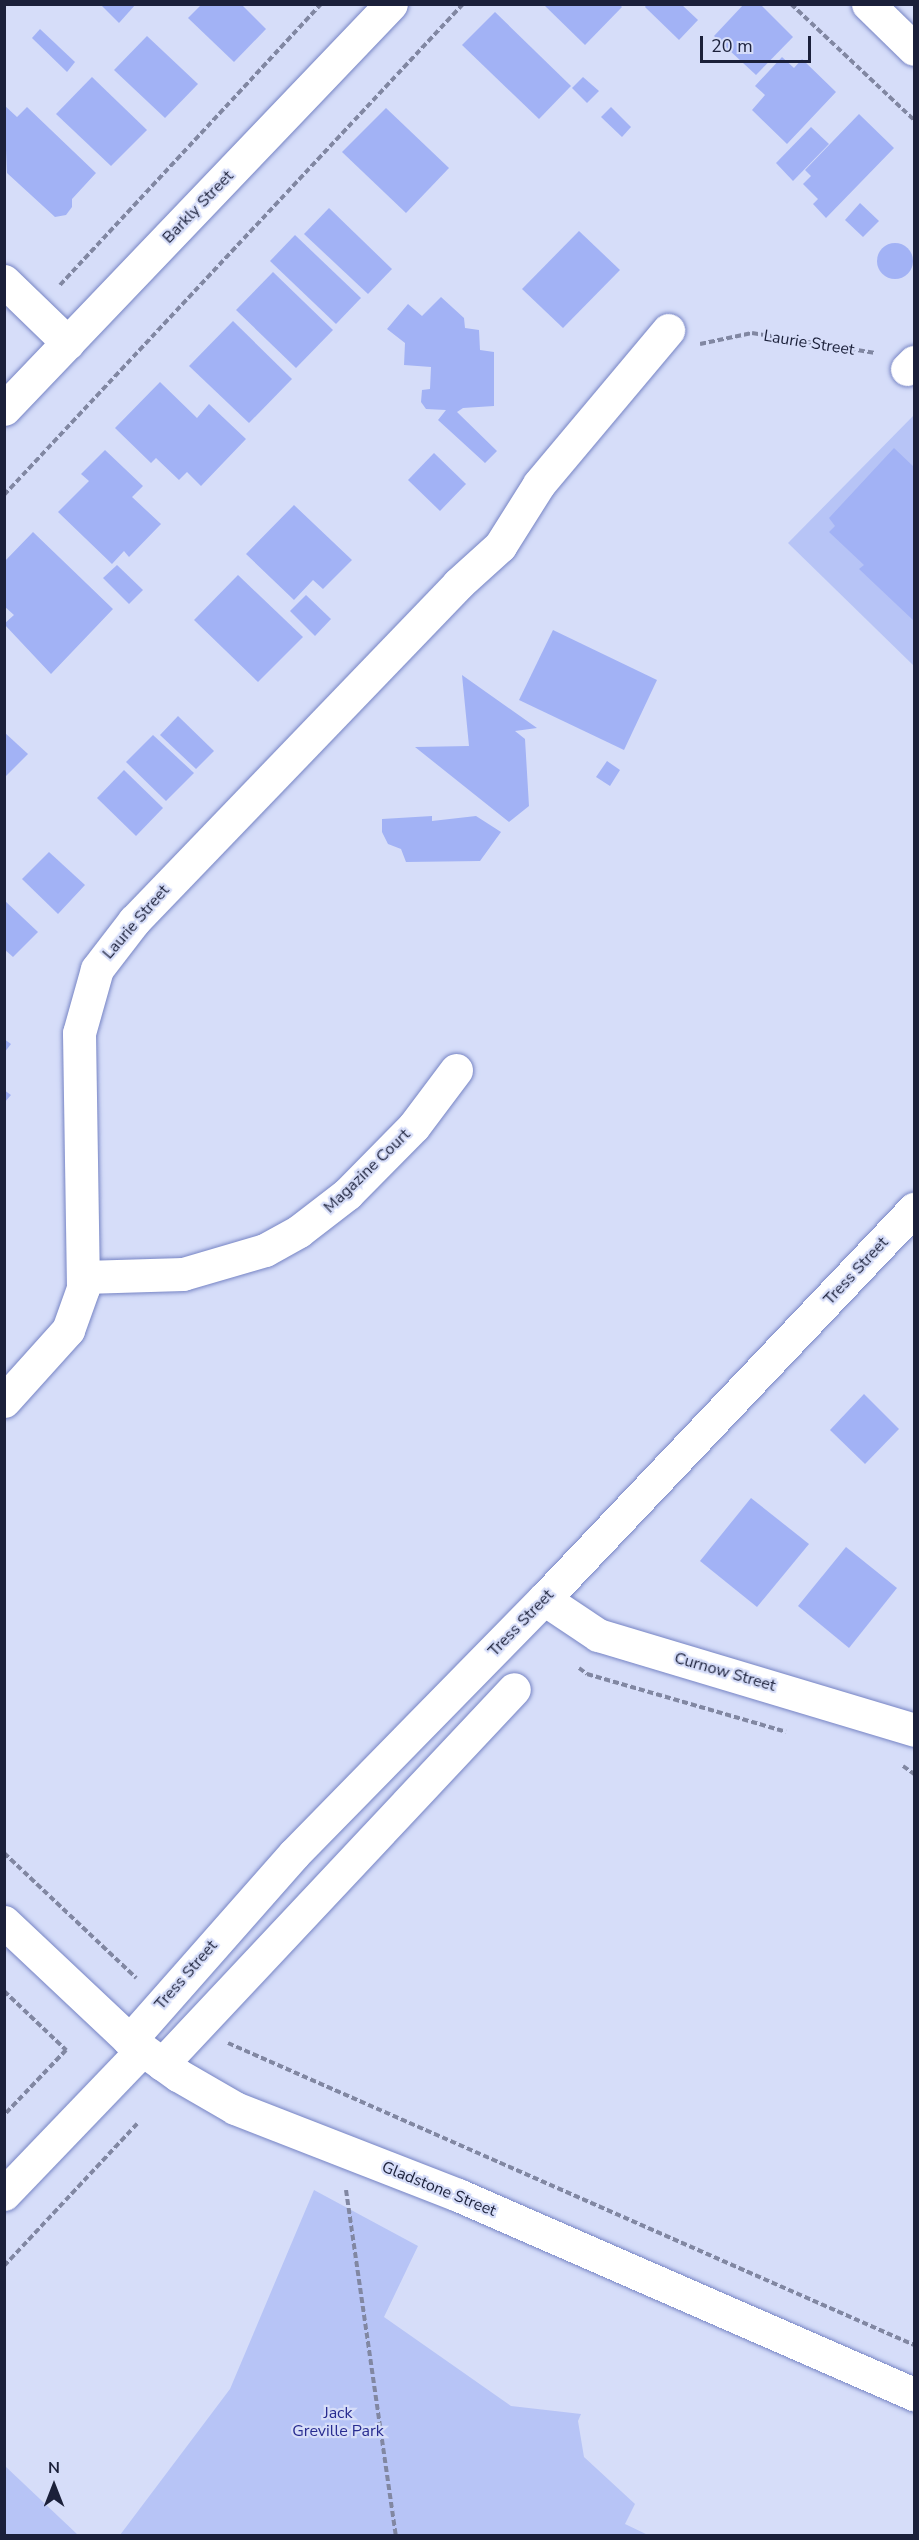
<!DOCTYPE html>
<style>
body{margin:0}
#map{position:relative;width:919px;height:2540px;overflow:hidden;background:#d6ddf9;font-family:"Nunito Sans",sans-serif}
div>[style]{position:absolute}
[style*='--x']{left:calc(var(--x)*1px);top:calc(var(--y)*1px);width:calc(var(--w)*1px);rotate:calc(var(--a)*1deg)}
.green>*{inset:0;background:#b7c4f6}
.building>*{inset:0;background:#a2b2f5}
.round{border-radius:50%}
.path>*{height:4px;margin-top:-2px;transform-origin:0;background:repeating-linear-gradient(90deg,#8187a2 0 6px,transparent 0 9px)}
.roads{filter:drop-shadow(0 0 2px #7684c4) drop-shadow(0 0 2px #7684c4)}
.minor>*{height:33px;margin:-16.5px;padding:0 16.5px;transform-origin:16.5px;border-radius:16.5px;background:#fff}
.major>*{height:33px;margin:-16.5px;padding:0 16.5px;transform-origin:16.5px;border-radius:16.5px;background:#fff}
span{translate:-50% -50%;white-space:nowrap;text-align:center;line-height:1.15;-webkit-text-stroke:4.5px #d6ddf9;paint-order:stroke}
.street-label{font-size:16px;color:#1b203a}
.park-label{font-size:16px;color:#282c90}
.frame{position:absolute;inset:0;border:6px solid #1b203a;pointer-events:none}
.north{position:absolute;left:24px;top:2456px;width:60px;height:60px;-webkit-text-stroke:4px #d6ddf9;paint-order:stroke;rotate:0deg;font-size:16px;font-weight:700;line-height:24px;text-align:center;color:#1b203a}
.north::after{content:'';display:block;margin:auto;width:21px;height:27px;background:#1b203a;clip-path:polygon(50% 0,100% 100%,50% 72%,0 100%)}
.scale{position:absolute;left:700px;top:36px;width:111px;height:27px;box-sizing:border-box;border:3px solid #1b203a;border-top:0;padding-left:8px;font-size:18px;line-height:21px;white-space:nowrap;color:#1b203a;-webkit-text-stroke:4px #d6ddf9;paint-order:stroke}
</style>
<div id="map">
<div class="green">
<div style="clip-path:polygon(914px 415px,914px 666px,788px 543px)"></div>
<div style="clip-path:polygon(314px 2190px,418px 2246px,384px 2317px,511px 2406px,581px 2414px,578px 2421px,584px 2457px,635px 2504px,625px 2524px,648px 2535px,120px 2535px,230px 2389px)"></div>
<div style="clip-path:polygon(4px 2466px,5px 2466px,78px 2535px,5px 2535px)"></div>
</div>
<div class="building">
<div style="clip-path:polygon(100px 4px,136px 4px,119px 23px)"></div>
<div style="clip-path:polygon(202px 4px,241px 4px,266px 29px,234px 62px,188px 18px)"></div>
<div style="clip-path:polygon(543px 4px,619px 4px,622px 7px,585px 45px)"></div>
<div style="clip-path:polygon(647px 4px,681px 4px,698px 20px,679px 40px,645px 7px)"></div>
<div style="clip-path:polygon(744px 4px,760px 4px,793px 37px,756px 75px,714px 36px)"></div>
<div style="clip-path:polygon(495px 12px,571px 86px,539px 119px,462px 45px)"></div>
<div style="clip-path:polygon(40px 29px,75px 62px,67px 72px,32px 38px)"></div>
<div style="clip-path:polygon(147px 36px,198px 84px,165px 118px,114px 70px)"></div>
<div style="clip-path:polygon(782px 57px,794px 68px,802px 59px,836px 92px,787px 144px,752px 110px,765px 95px,755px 86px)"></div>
<div style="clip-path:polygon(92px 77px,147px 130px,111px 166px,56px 114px)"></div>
<div style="clip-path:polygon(583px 77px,599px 91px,587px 103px,572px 88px)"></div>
<div style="clip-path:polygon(4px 105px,17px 117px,27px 107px,96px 173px,72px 199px,72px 207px,66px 215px,55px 217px,7px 173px)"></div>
<div style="clip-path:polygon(611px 107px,631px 127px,622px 137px,601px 117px)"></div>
<div style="clip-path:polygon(386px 108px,449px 168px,406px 213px,342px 152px)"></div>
<div style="clip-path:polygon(859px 114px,894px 148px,826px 218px,813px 204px,818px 199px,803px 184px,811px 176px,805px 170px)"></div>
<div style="clip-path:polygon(811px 127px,829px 144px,793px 181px,776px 163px)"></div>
<div style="clip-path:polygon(860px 203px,879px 221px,863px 237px,845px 220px)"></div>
<div style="clip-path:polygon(329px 208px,392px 269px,368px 294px,304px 234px)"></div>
<div style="clip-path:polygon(579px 231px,620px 270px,563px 328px,522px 289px)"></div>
<div style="clip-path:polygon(295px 235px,361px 298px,336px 324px,270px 261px)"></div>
<div class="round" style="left:877px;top:243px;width:36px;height:36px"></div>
<div style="clip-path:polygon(273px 272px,333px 330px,296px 368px,236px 310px)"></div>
<div style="clip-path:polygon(441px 297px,464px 318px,465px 328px,479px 330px,480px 350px,494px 352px,494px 406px,463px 408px,457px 412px,497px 451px,485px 463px,438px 420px,446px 410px,426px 409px,421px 402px,422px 390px,430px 389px,431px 367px,404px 365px,405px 343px,387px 329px,408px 304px,422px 316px)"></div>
<div style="clip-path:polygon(233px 321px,292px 379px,249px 423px,189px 366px)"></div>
<div style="clip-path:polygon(160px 382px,197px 418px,209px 404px,246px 439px,201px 486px,187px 472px,179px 480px,156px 458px,151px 463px,115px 428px)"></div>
<div style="clip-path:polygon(894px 448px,914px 467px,914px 621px,859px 569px,864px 565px,829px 532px,835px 526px,829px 518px)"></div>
<div style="clip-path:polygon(105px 450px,143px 486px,132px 497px,161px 524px,129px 557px,124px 551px,112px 564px,58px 512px,89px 481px,81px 474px)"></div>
<div style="clip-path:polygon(434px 453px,466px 484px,440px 511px,408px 480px)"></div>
<div style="clip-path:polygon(294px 505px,352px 560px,323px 589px,313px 580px,294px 600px,246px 554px)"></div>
<div style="clip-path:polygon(33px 532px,113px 609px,51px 674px,4px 624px,14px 615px,4px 606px,4px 562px)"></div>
<div style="clip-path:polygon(117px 565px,143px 590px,129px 604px,103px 578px)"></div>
<div style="clip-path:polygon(238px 575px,303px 637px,258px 682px,194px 620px)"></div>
<div style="clip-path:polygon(306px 595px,331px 619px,315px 636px,290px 611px)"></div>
<div style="clip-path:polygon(553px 630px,657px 680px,624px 750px,519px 700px)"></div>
<div style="clip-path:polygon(462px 675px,537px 728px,515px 731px,525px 739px,529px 806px,509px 822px,415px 747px,469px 746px)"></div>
<div style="clip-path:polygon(178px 716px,214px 751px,196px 769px,160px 735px)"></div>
<div style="clip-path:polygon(4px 732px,28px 754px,4px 778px)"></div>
<div style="clip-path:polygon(153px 735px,194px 773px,166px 801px,126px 762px)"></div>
<div style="clip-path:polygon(607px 761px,620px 770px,610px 786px,596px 777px)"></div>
<div style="clip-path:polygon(124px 770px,163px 808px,136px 836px,97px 798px)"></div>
<div style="clip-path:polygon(432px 816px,432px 821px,476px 816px,501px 832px,480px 861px,406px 862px,401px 849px,388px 844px,382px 832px,382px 819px)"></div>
<div style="clip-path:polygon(49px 852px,85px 885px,58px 914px,22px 879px)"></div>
<div style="clip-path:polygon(4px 900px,38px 932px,13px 957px,4px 949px)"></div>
<div style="clip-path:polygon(4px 1039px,11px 1044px,4px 1053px)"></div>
<div style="clip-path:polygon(4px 1090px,11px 1095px,4px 1103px)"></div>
<div style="clip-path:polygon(864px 1394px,899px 1429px,865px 1464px,830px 1430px)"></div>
<div style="clip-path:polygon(751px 1498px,809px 1544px,757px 1607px,700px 1561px)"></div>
<div style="clip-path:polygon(846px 1547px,897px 1588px,849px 1648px,798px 1606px)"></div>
</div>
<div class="path">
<div style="--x:791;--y:4;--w:169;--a:43.3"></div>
<div style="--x:60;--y:285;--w:384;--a:-47.1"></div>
<div style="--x:700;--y:344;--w:53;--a:-11.9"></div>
<div style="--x:752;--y:333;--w:125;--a:9.2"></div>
<div style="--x:4;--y:495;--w:672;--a:-46.93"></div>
<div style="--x:579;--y:1668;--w:10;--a:37"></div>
<div style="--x:587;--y:1674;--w:207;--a:16.2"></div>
<div style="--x:903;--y:1766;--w:14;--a:36"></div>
<div style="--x:4;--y:1853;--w:182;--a:43.4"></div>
<div style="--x:4;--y:1991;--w:86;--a:43.6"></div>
<div style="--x:66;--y:2050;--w:90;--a:133.6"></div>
<div style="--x:228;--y:2043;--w:750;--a:23.76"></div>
<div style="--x:346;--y:2190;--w:350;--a:81.8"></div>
<div style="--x:4;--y:2266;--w:195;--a:-46.9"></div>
</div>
<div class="roads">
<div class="minor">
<div style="--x:868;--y:4;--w:64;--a:44.4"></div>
<div style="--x:4;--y:281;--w:89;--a:44.1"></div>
<div style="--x:907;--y:369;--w:10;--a:-45"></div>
<div style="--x:84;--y:1277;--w:99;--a:-1.7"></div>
<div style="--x:183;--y:1274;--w:85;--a:-16.3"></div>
<div style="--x:265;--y:1250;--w:39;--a:-29"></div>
<div style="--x:299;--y:1231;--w:61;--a:-37.6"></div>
<div style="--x:347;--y:1194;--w:95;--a:-45.4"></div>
<div style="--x:414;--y:1126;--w:70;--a:-53.1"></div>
<div style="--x:4;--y:1401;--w:96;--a:-48"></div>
<div style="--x:68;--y:1330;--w:45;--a:-70.3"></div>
<div style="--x:83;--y:1288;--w:255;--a:-90.9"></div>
<div style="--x:79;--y:1033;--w:66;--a:-74.3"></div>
<div style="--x:97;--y:969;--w:61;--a:-52.4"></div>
<div style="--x:134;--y:921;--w:467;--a:-46.1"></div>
<div style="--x:458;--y:584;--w:57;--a:-42.1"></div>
<div style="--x:500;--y:546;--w:73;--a:-57.8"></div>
<div style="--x:539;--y:484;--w:201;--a:-50"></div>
<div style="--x:544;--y:1599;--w:65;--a:33.7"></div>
<div style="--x:598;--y:1635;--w:330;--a:16.7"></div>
<div style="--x:4;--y:1922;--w:170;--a:43.3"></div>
<div style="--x:128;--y:2039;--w:62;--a:35.8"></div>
<div style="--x:178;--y:2075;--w:66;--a:30.1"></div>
<div style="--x:235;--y:2108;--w:239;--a:21.3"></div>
<div style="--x:458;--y:2195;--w:498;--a:23.6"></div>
<div style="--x:130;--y:2040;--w:248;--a:-48.6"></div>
<div style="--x:294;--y:1854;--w:357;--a:-45.6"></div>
<div style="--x:544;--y:1599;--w:538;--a:-46.51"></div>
<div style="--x:162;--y:2064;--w:514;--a:-46.81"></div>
<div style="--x:4;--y:2194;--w:199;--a:-46.2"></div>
</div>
<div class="major">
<div style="--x:4;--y:409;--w:560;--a:-46.3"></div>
</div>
</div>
<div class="street-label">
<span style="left:198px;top:207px;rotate:-46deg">Barkly Street</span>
<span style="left:809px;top:343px;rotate:9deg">Laurie Street</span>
<span style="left:136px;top:922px;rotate:-49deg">Laurie Street</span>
<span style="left:367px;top:1171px;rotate:-44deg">Magazine Court</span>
<span style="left:856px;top:1271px;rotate:-47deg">Tress Street</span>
<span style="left:521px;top:1623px;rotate:-46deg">Tress Street</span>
<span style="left:725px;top:1672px;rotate:16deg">Curnow Street</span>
<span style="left:186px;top:1975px;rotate:-49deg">Tress Street</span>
<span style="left:439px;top:2189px;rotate:22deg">Gladstone Street</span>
</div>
<div class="park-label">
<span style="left:338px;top:2422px">Jack<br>Greville Park</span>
</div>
<div class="frame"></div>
<div class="north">N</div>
<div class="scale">20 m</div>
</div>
